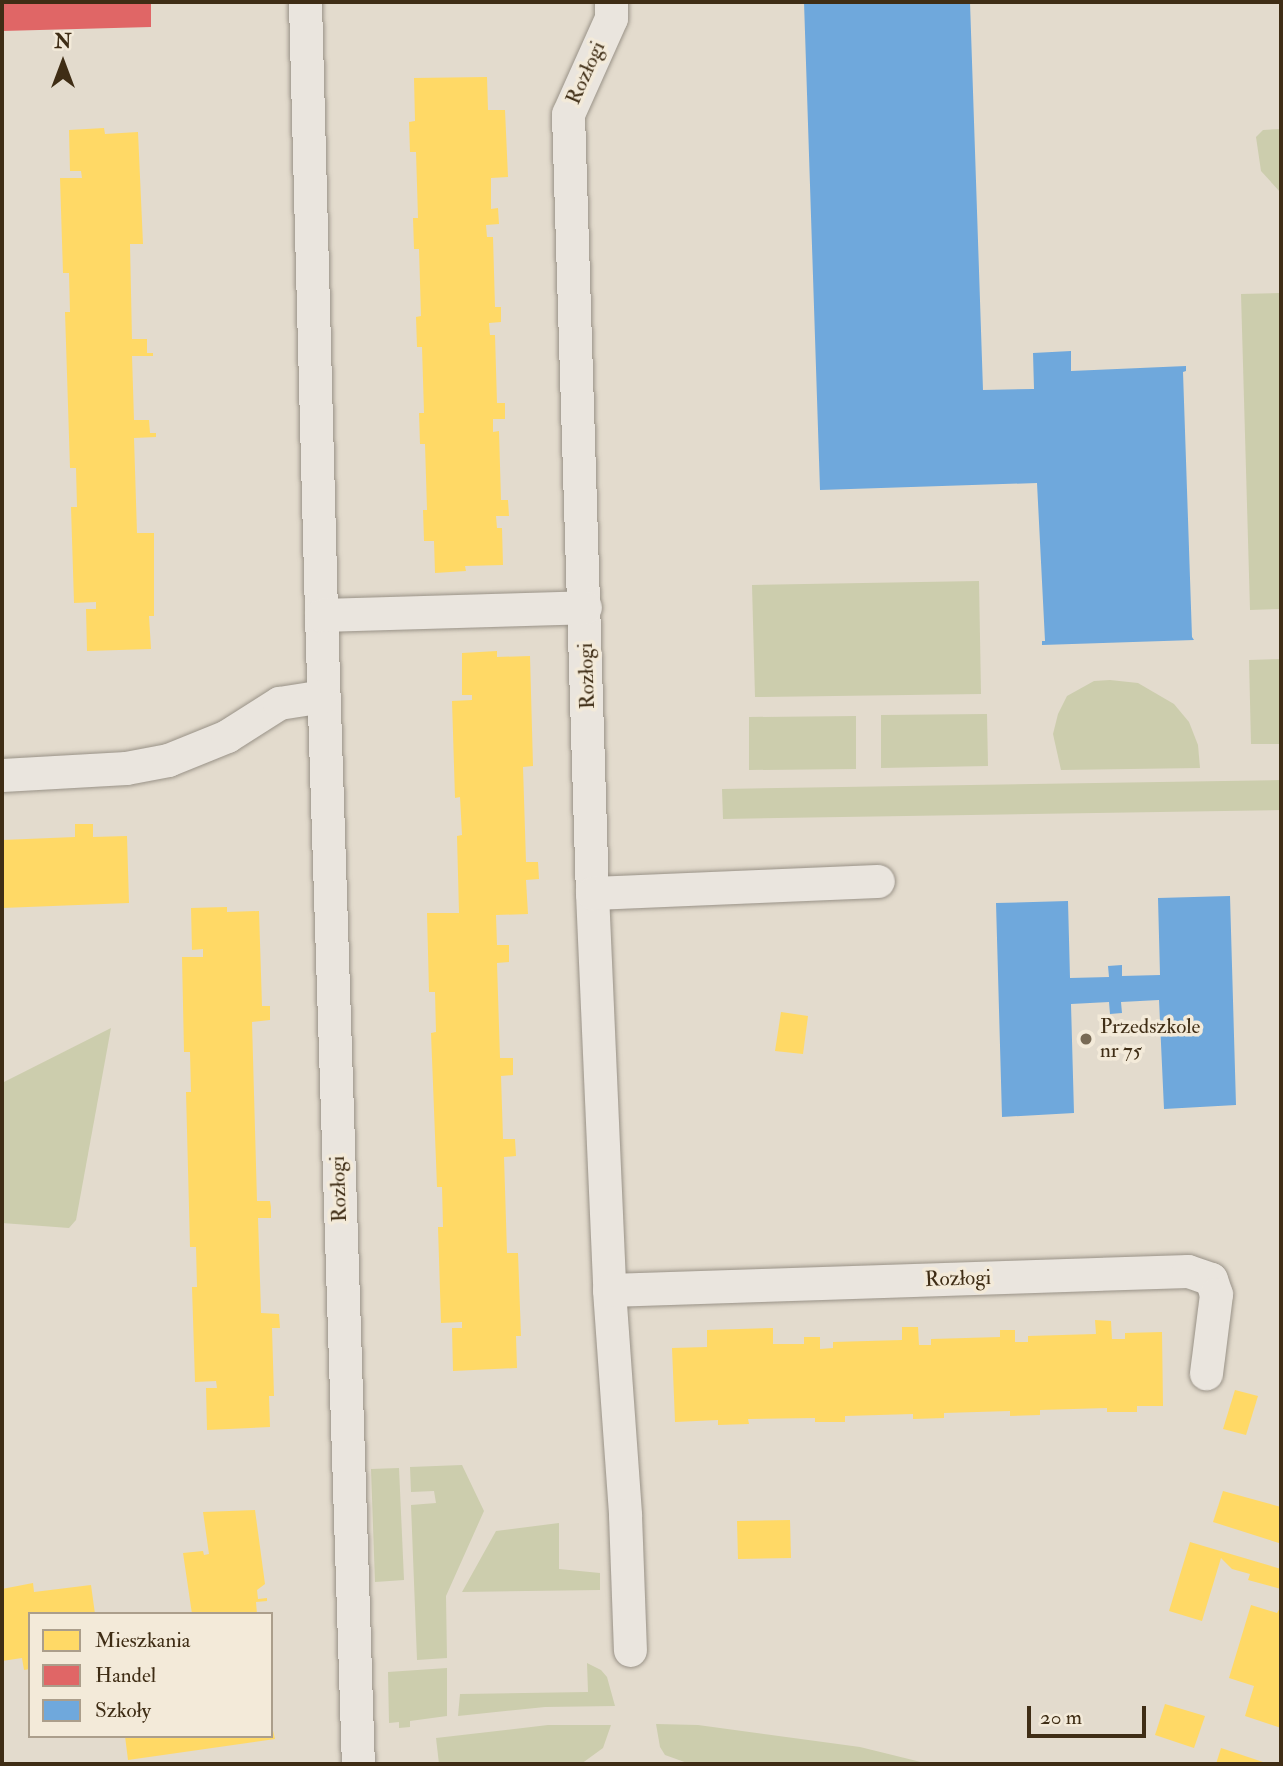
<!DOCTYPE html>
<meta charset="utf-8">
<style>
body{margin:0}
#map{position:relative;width:1283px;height:1766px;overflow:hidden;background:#e3dbcd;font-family:"IM FELL Double Pica",serif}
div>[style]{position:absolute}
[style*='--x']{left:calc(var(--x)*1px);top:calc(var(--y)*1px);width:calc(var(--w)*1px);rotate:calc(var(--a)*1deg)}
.green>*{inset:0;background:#cccdad}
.homes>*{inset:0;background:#ffd966}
.shops>*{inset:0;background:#e06666}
.schools>*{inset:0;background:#6fa8dc}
.roads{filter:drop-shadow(0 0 2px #999287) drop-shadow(0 0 2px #999287)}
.street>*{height:33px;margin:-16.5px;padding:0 16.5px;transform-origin:16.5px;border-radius:16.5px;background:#eae5de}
.dots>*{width:19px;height:19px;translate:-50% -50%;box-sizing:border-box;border:4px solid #f3ead9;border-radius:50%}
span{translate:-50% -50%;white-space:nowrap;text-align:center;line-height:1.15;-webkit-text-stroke:7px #f3ead9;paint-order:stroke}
.street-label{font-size:21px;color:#3f2d15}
.poi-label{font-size:21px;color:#3f2d15}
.left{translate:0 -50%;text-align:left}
.frame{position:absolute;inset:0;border:4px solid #3f2d15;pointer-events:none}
.legend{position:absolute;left:28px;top:1612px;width:245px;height:126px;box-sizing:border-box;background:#f3ead9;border:2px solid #ab9e8b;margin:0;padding:9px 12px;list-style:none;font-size:21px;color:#3f2d15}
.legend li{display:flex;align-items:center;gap:14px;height:35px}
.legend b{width:35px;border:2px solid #ab9e8b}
.north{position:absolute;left:28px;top:28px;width:70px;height:70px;-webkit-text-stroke:5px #f3ead9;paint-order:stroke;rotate:0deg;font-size:19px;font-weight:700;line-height:28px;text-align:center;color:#3f2d15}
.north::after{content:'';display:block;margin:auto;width:24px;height:32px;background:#3f2d15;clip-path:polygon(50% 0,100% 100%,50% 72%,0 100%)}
.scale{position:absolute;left:1027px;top:1706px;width:119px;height:32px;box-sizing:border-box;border:4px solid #3f2d15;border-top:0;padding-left:9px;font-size:21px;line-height:24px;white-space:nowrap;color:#3f2d15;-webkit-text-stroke:5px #f3ead9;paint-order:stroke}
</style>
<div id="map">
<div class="green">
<div style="clip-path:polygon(1281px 129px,1281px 193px,1261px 171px,1256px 137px,1263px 130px)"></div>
<div style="clip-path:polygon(1281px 293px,1281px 609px,1250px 610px,1241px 294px)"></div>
<div style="clip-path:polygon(979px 581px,981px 694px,755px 697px,752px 585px)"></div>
<div style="clip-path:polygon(1281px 659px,1281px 744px,1251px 744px,1249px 660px)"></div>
<div style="clip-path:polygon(1110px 680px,1138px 683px,1174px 704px,1189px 722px,1198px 745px,1200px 768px,1061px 770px,1053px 734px,1058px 714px,1067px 696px,1094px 681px)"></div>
<div style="clip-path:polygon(987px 714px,988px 766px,881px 768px,881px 715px)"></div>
<div style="clip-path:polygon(856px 716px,856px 769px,749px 770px,749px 717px)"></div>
<div style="clip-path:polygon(1281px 780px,1281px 810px,723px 819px,722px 789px)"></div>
<div style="clip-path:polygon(111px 1028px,76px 1220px,69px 1228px,2px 1223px,2px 1083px)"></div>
<div style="clip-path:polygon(462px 1465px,484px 1511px,446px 1596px,447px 1658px,417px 1660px,411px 1505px,436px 1503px,434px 1491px,411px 1492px,410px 1467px)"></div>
<div style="clip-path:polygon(399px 1468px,404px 1580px,375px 1582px,371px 1469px)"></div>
<div style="clip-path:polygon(559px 1523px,559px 1569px,600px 1573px,600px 1590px,462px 1592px,496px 1531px)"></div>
<div style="clip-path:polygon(587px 1663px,601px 1670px,607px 1677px,615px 1706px,545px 1707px,458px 1716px,460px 1694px,588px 1692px)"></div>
<div style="clip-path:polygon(447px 1668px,447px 1716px,410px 1721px,410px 1727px,399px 1728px,399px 1722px,389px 1723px,388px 1672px)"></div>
<div style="clip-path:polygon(656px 1724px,698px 1725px,860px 1747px,929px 1764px,690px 1764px,665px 1755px,660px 1747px)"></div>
<div style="clip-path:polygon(548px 1725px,611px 1725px,603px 1748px,581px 1764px,439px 1764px,436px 1738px)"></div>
</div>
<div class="homes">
<div style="clip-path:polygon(487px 77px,488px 110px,505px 110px,508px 177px,491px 178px,491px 209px,498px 208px,499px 224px,486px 225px,487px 237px,493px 237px,495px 307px,501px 307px,501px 322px,489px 323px,490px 335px,495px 335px,497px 403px,505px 403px,505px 419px,493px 419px,493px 432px,499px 431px,501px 500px,508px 500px,509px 516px,496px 516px,497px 528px,502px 528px,503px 565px,465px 566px,466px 571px,435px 573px,434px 541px,424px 541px,423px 510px,427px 510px,425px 444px,420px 444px,419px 413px,424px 413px,422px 347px,417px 347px,416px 317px,421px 316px,419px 249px,414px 249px,413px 218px,418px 218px,416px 152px,410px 152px,409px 122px,415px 121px,414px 78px)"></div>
<div style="clip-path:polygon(104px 128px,105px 134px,138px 132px,143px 244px,130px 244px,132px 339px,147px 339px,147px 353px,153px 353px,153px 356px,132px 356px,134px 420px,149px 420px,150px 433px,156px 433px,156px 437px,134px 438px,137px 533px,154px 533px,154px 616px,149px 616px,151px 649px,87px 651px,86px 609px,96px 609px,96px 602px,74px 603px,71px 507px,77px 507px,76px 468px,70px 468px,65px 312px,70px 312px,69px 273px,63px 273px,60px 178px,82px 178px,81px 171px,70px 171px,69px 130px)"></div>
<div style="clip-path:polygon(497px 651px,497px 657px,530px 656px,533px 766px,523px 767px,526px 862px,538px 862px,539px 879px,526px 880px,528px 914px,496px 915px,497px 945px,509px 945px,509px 962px,497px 963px,500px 1058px,513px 1058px,513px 1075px,501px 1076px,503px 1139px,515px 1139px,516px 1156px,504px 1157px,507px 1253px,518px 1253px,521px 1336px,516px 1336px,517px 1368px,453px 1371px,452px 1328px,462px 1328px,462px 1322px,441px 1323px,438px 1227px,443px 1227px,442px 1187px,437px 1187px,431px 1033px,436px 1032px,435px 992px,429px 992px,427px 913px,459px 913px,457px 836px,462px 835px,460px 797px,455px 798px,452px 701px,472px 700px,472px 695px,462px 695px,462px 653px)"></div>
<div style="clip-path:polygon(75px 824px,93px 824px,93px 837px,127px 836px,129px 903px,2px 908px,2px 840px,75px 837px)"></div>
<div style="clip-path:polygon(227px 907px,227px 912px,259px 911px,262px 1006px,270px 1006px,270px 1020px,252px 1022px,257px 1201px,270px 1201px,271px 1207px,271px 1218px,258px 1218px,261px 1313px,279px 1314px,280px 1328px,272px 1328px,274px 1396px,269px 1396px,270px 1427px,207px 1430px,206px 1388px,217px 1388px,216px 1381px,195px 1382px,192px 1287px,197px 1287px,196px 1247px,190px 1247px,186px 1092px,191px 1092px,190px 1052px,184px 1052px,182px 957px,203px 957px,203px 949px,192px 950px,191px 908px)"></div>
<div style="clip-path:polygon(781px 1012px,808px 1016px,803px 1054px,775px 1051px)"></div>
<div style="clip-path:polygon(1095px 1320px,1111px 1321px,1112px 1339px,1125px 1339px,1125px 1333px,1162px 1332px,1163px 1406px,1137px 1406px,1137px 1412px,1107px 1412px,1107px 1408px,1040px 1410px,1040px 1415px,1010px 1416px,1010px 1411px,944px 1413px,944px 1418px,913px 1419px,913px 1414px,845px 1416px,845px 1422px,815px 1422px,815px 1418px,748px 1419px,749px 1424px,718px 1425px,718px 1420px,675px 1422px,672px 1348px,707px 1347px,707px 1330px,773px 1328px,773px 1344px,804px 1344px,804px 1337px,820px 1337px,820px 1349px,833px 1348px,833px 1342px,902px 1340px,902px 1327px,918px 1327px,919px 1345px,931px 1345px,931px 1339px,1000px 1337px,1000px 1330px,1015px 1330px,1015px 1342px,1028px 1342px,1028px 1336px,1096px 1334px)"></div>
<div style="clip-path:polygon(1235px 1390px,1258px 1396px,1246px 1435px,1223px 1429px)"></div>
<div style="clip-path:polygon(1223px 1491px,1281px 1507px,1279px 1543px,1213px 1522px)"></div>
<div style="clip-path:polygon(255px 1510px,265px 1584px,257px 1590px,258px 1599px,267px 1598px,267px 1601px,256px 1602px,257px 1614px,192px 1614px,183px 1553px,203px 1551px,204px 1555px,209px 1554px,203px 1512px)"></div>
<div style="clip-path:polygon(790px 1520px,791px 1558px,738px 1559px,737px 1521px)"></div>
<div style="clip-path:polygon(1190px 1542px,1281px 1569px,1281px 1589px,1248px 1580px,1250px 1574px,1232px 1569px,1221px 1558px,1202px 1621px,1169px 1611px)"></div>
<div style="clip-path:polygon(33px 1583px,34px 1592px,91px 1585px,95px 1614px,30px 1614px,30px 1669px,24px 1670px,22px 1658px,2px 1661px,2px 1589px)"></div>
<div style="clip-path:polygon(1251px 1605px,1277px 1613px,1281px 1606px,1281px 1728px,1245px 1716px,1254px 1686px,1229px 1678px)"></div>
<div style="clip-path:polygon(1165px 1704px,1205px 1716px,1194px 1748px,1155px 1735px)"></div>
<div style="clip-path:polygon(271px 1722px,275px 1739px,128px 1760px,125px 1736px,271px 1736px)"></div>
<div style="clip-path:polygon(1221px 1748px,1269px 1764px,1216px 1764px)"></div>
</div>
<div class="shops">
<div style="clip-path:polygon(2px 2px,151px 2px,151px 27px,2px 31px)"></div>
</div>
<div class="schools">
<div style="clip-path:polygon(804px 2px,970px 2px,983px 390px,1034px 389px,1033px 353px,1071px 351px,1071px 371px,1186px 366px,1186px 371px,1183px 372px,1192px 637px,1194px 640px,1042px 645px,1042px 641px,1045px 641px,1037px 483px,820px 490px)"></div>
<div style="clip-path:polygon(1230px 896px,1236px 1105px,1164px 1109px,1159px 1000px,1121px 1002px,1122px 1013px,1110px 1014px,1109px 1002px,1071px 1004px,1074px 1113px,1002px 1117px,996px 903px,1068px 901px,1070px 978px,1109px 977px,1108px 966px,1122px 965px,1122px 976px,1160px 975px,1158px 898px)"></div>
</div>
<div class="roads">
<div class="street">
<div style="--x:305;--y:2;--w:613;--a:88.5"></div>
<div style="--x:321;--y:615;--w:1150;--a:88.16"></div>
<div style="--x:611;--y:2;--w:16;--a:90"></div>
<div style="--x:611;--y:18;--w:105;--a:114.1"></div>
<div style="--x:568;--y:114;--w:779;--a:88.24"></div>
<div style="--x:592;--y:893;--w:397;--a:87.5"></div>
<div style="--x:609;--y:1290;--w:226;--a:85.9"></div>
<div style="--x:625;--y:1515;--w:135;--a:87.9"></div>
<div style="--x:321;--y:615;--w:264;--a:-1.7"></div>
<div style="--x:2;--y:775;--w:124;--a:-3.2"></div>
<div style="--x:126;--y:768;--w:43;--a:-10.8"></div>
<div style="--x:168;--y:760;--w:64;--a:-22.1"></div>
<div style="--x:227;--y:736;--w:62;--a:-32.4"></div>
<div style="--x:279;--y:703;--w:45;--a:-9"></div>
<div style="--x:592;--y:893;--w:286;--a:-2.4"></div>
<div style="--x:609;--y:1290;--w:579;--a:-1.88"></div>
<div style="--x:1188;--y:1271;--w:24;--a:19"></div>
<div style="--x:1211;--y:1279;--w:16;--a:72"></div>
<div style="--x:1216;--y:1294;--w:80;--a:97.2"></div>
</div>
</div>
<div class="dots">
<div style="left:1086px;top:1039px;background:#786a55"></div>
</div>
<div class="street-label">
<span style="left:586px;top:73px;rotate:-66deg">Rozłogi</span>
<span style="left:587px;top:676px;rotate:-92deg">Rozłogi</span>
<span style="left:339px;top:1189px;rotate:-92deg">Rozłogi</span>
<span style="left:958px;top:1279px;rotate:-2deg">Rozłogi</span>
</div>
<div class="poi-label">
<span class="left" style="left:1100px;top:1039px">Przedszkole<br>nr 75</span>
</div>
<div class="frame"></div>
<ul class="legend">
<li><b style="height:19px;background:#ffd966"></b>Mieszkania</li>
<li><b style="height:19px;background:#e06666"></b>Handel</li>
<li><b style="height:19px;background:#6fa8dc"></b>Szkoły</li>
</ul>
<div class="north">N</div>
<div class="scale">20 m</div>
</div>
